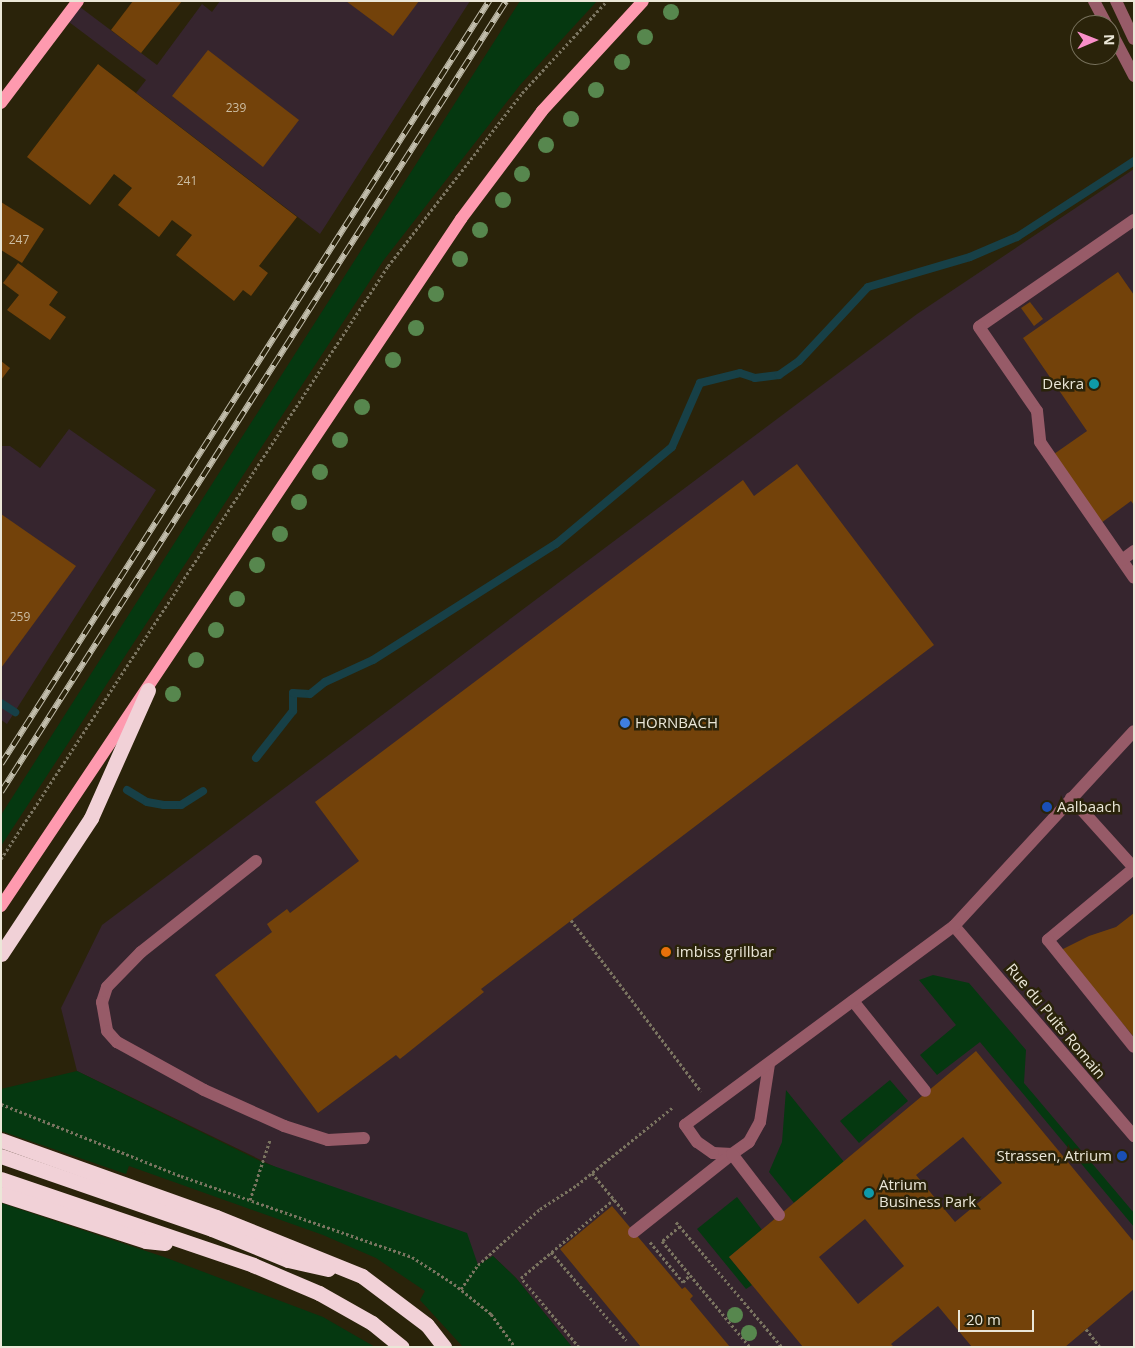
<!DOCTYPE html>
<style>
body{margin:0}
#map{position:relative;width:1135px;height:1348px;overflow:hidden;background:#2a230a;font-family:"Open Sans",sans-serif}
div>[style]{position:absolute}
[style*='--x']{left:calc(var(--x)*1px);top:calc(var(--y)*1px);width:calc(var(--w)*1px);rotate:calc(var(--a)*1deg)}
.commercial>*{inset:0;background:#36252e}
.green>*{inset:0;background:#053810}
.stream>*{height:8px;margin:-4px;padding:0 4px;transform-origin:4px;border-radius:4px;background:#174047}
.building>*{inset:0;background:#73420a}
.path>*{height:3px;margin-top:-1.5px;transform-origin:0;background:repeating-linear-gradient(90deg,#7a7460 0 2.5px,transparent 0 5px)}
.minor>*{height:12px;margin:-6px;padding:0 6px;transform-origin:6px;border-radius:6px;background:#975b68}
.major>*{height:12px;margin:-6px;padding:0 6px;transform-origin:6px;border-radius:6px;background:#fe9aaf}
.highway>*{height:15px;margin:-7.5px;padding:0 7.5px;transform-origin:7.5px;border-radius:7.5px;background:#f1d1d7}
.rail>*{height:5.5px;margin-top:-2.75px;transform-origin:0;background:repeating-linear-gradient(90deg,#2a230a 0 11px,#c2beac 0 22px);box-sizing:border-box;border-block:1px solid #c2beac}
.trees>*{width:16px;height:16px;margin:-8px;border-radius:50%;background:#57874e}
.dots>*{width:14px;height:14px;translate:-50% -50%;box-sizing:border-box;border:2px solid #2a230a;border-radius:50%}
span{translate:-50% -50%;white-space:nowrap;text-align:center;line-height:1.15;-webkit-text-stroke:5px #2a230a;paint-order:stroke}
.number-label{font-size:12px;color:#cdbea4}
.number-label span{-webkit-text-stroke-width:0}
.poi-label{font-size:15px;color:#ebe7d8}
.right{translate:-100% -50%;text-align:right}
.left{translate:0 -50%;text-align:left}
.street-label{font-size:15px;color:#ebe7d8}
.frame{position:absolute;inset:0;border:2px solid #ebe7d8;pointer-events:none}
.north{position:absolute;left:1070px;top:15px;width:50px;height:50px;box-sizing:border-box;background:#2a230a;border:1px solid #77715c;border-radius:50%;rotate:89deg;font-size:14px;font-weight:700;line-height:20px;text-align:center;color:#ebe7d8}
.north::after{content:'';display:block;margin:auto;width:18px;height:22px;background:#f98fc9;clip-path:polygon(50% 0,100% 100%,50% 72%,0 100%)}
.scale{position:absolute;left:958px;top:1310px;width:76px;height:22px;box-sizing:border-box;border:2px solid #ebe7d8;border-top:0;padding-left:6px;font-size:15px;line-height:18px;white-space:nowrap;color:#ebe7d8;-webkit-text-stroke:4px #2a230a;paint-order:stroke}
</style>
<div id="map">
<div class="commercial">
<div style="clip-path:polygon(220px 1px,470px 1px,320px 234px,136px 93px,146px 80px,65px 19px,76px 4px,157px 65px,202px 4px,212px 12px)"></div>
<div style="clip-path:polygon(1134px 169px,1134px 1347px,572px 1347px,516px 1278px,493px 1256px,478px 1265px,77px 1071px,61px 1008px,102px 925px,917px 314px)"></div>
<div style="clip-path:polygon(69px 429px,156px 490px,7px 724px,1px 720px,1px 446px,10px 446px,40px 468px)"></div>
</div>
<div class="green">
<div style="clip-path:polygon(520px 1px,597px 1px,520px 85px,383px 261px,1px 846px,1px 815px)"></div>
<div style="clip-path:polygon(933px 975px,969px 983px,1026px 1050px,1024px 1083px,1134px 1213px,1134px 1227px,980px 1042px,937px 1075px,920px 1055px,956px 1025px,919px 980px)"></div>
<div style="clip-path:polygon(77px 1071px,262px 1162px,467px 1233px,478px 1265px,493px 1256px,516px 1278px,572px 1347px,463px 1347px,420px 1300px,425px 1291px,376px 1258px,323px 1235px,129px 1166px,126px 1174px,1px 1131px,1px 1089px)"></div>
<div style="clip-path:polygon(890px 1080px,908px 1101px,859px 1143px,840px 1121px)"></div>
<div style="clip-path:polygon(786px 1090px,844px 1162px,794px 1203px,769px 1172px,782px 1142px)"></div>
<div style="clip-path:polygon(737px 1197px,762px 1230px,729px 1257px,752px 1285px,746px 1289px,697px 1229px)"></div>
<div style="clip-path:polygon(1px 1203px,164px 1257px,323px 1317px,375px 1347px,1px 1347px)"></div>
</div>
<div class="stream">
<div style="--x:1;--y:703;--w:17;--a:33"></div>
<div style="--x:256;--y:758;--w:60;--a:-51.8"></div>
<div style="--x:293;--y:711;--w:18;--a:-90"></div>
<div style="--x:293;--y:693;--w:17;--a:3"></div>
<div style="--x:310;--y:694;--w:19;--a:-39"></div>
<div style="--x:325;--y:682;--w:53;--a:-24.6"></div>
<div style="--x:373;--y:660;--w:217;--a:-32.4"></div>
<div style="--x:556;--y:544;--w:151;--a:-39.9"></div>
<div style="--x:672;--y:447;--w:70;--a:-66.4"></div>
<div style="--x:700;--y:383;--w:41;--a:-14"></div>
<div style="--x:740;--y:373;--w:16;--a:18"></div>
<div style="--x:755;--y:378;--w:24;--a:-7"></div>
<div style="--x:779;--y:375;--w:24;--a:-35"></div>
<div style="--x:799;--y:361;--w:101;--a:-47"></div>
<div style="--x:868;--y:287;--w:106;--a:-16.4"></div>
<div style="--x:970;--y:257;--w:51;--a:-23.1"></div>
<div style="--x:1017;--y:237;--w:140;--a:-33"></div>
<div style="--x:127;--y:790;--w:23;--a:31"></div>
<div style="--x:147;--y:802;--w:17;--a:10"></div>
<div style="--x:164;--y:805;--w:17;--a:0"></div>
<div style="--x:181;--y:805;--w:26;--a:-32"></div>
</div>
<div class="building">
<div style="clip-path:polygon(133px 1px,182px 1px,141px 53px,111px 30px)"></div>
<div style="clip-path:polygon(346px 1px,419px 1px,393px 36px)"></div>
<div style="clip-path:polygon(208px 50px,299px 120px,263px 167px,172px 96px)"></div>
<div style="clip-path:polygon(98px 64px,297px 217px,259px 266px,268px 273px,251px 296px,243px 290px,234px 301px,176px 255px,192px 235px,172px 220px,159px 237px,118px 205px,132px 188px,114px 174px,90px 205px,27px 157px)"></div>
<div style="clip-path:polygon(1px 202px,44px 229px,22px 263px,1px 250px)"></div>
<div style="clip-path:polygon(18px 263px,58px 292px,49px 305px,66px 317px,50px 340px,7px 310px,19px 295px,3px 283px)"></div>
<div style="clip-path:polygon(1118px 272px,1134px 295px,1134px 505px,1131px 501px,1101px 523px,1054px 454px,1087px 431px,1023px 338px)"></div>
<div style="clip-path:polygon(1030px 302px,1043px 319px,1034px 326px,1021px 308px)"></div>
<div style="clip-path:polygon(1px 361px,10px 368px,1px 380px)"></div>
<div style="clip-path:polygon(797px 464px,934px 645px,481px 989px,484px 992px,400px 1059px,396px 1055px,318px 1113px,215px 975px,272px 932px,267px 924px,287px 909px,290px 913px,359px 861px,315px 802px,743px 480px,754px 496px)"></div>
<div style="clip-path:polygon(1px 514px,76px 566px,1px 668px)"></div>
<div style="clip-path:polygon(1134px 913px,1134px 1037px,1061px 950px,1089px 936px,1116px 927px)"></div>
<div style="clip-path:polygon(evenodd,976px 1051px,1134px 1242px,1134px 1289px,1065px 1347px,972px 1347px,938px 1306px,891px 1344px,894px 1347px,803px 1347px,729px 1257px,976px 1051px,963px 1137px,1002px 1183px,955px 1222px,916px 1175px,963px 1137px,976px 1051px,865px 1219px,904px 1266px,858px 1304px,819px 1257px,865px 1219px)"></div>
<div style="clip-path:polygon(612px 1206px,682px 1289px,685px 1287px,693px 1296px,690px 1299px,730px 1347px,641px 1347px,560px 1249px)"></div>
</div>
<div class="path">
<div style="--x:1;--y:859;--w:708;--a:-56.87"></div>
<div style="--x:388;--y:266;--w:219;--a:-52.2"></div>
<div style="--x:522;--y:93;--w:125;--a:-47.3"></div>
<div style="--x:571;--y:920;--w:215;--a:52.8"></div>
<div style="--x:1;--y:1104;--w:194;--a:21.8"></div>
<div style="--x:181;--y:1176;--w:245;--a:19.3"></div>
<div style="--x:412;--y:1257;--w:50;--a:32.7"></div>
<div style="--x:454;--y:1284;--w:48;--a:39"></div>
<div style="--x:491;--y:1314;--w:41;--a:54"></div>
<div style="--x:592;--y:1173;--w:53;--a:50.3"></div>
<div style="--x:250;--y:1200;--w:63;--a:-71.6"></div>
<div style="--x:676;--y:1222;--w:164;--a:49.7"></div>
<div style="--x:680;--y:1226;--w:23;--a:140"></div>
<div style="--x:662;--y:1241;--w:44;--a:50.5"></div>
<div style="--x:650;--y:1242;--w:52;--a:50.5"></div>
<div style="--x:683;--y:1282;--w:10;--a:-45"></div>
<div style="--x:690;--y:1275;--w:94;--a:50.2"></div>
<div style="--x:551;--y:1252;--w:116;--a:49.6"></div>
<div style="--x:461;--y:1289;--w:29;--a:-55"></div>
<div style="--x:478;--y:1265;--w:84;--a:-42.1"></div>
<div style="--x:540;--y:1209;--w:44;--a:-33"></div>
<div style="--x:577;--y:1185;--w:124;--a:-39.1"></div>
<div style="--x:1086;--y:1329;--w:23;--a:52"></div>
<div style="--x:579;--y:1347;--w:90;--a:-130"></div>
<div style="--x:521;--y:1278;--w:122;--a:-40.3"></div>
</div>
<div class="minor">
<div style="--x:1094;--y:1;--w:27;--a:62"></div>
<div style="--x:1116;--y:1;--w:42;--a:64.7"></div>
<div style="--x:1110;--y:30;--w:52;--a:62.4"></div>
<div style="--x:1134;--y:220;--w:188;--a:145.4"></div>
<div style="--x:979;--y:327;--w:102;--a:55.4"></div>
<div style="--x:1037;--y:411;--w:31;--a:84"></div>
<div style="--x:1040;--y:442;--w:165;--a:55.3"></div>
<div style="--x:1122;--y:560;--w:15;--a:-37"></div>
<div style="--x:1071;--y:798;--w:94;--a:48"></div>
<div style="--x:256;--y:861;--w:147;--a:141.6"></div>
<div style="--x:141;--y:952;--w:49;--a:134.2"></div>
<div style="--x:107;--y:987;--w:16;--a:108"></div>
<div style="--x:102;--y:1002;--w:29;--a:80"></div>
<div style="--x:107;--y:1031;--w:15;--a:48"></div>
<div style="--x:117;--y:1042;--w:99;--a:28.9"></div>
<div style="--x:204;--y:1090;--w:88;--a:24.2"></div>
<div style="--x:284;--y:1126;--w:46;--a:17.7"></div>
<div style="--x:328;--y:1140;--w:36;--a:-3"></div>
<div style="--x:1133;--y:869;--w:111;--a:140.1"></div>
<div style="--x:1048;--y:940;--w:137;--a:51.2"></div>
<div style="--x:954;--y:926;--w:277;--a:49.4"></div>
<div style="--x:853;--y:1001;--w:115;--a:51.3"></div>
<div style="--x:769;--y:1064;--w:59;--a:98.8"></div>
<div style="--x:760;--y:1122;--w:23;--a:119"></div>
<div style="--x:749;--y:1142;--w:21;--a:145"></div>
<div style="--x:732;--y:1154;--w:19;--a:-177"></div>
<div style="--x:713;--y:1153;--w:19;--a:-145"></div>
<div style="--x:697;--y:1142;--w:21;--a:-125"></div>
<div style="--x:685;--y:1125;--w:335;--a:-36.5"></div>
<div style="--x:954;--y:926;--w:265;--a:-47.3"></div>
<div style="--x:634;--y:1232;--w:125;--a:-38.5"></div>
<div style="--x:732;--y:1154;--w:77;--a:52.4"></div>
</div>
<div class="major">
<div style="--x:1;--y:103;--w:128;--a:-53"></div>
<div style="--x:1;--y:906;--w:827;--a:-56.19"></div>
<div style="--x:461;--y:219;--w:135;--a:-53.1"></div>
<div style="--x:542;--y:111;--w:149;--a:-47.4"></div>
</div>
<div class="highway">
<div style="--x:1;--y:954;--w:163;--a:-56.5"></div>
<div style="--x:91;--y:818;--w:140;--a:-66"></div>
<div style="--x:1;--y:1140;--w:228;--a:19.7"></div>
<div style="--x:216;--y:1217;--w:157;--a:22"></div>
<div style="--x:362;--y:1276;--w:81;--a:37"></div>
<div style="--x:427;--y:1325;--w:28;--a:52"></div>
<div style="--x:1;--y:1156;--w:223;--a:19.1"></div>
<div style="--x:212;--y:1229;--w:82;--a:22.2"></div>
<div style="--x:288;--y:1260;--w:41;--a:12.7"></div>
<div style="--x:1;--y:1179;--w:266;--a:18.8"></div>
<div style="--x:253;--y:1265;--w:72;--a:23"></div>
<div style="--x:319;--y:1293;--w:61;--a:29.5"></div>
<div style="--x:372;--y:1323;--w:38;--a:39"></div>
<div style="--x:1;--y:1194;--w:152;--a:18"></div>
<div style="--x:146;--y:1241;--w:19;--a:6"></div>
</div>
<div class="rail">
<div style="--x:1;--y:764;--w:906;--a:-57.4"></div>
<div style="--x:1;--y:792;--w:938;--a:-57.44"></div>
</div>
<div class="trees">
<div style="left:671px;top:12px"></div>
<div style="left:645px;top:37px"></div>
<div style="left:622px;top:62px"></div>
<div style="left:596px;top:90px"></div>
<div style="left:571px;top:119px"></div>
<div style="left:546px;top:145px"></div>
<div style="left:522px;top:174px"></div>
<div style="left:503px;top:200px"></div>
<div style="left:480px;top:230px"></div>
<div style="left:460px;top:259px"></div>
<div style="left:436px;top:294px"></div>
<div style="left:416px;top:328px"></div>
<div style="left:393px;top:360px"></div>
<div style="left:362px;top:407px"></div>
<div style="left:340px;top:440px"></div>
<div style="left:320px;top:472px"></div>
<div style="left:299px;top:502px"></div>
<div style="left:280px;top:534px"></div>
<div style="left:257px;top:565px"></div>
<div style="left:237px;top:599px"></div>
<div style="left:216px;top:630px"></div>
<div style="left:196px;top:660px"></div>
<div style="left:173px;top:694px"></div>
<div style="left:735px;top:1315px"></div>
<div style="left:749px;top:1333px"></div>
</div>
<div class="dots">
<div style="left:1094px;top:384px;background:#0f9aa8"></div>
<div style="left:625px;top:723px;background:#3f7fe0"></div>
<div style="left:1047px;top:807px;background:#1a4fb4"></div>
<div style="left:666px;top:952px;background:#e8710a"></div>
<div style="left:1122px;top:1156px;background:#1a4fb4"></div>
<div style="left:869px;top:1193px;background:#0f9aa8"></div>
</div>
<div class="number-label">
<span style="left:236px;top:108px">239</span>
<span style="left:187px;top:181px">241</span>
<span style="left:19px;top:240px">247</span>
<span style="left:20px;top:617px">259</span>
</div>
<div class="poi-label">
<span class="right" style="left:1084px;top:384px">Dekra</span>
<span class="left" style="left:635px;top:723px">HORNBACH</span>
<span class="left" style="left:1057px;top:807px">Aalbaach</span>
<span class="left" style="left:676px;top:952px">imbiss grillbar</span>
<span class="right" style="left:1112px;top:1156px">Strassen, Atrium</span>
<span class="left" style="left:879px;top:1193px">Atrium<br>Business Park</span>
</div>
<div class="street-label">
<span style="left:1056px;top:1021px;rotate:50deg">Rue du Puits Romain</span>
</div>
<div class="frame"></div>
<div class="north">N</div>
<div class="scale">20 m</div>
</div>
